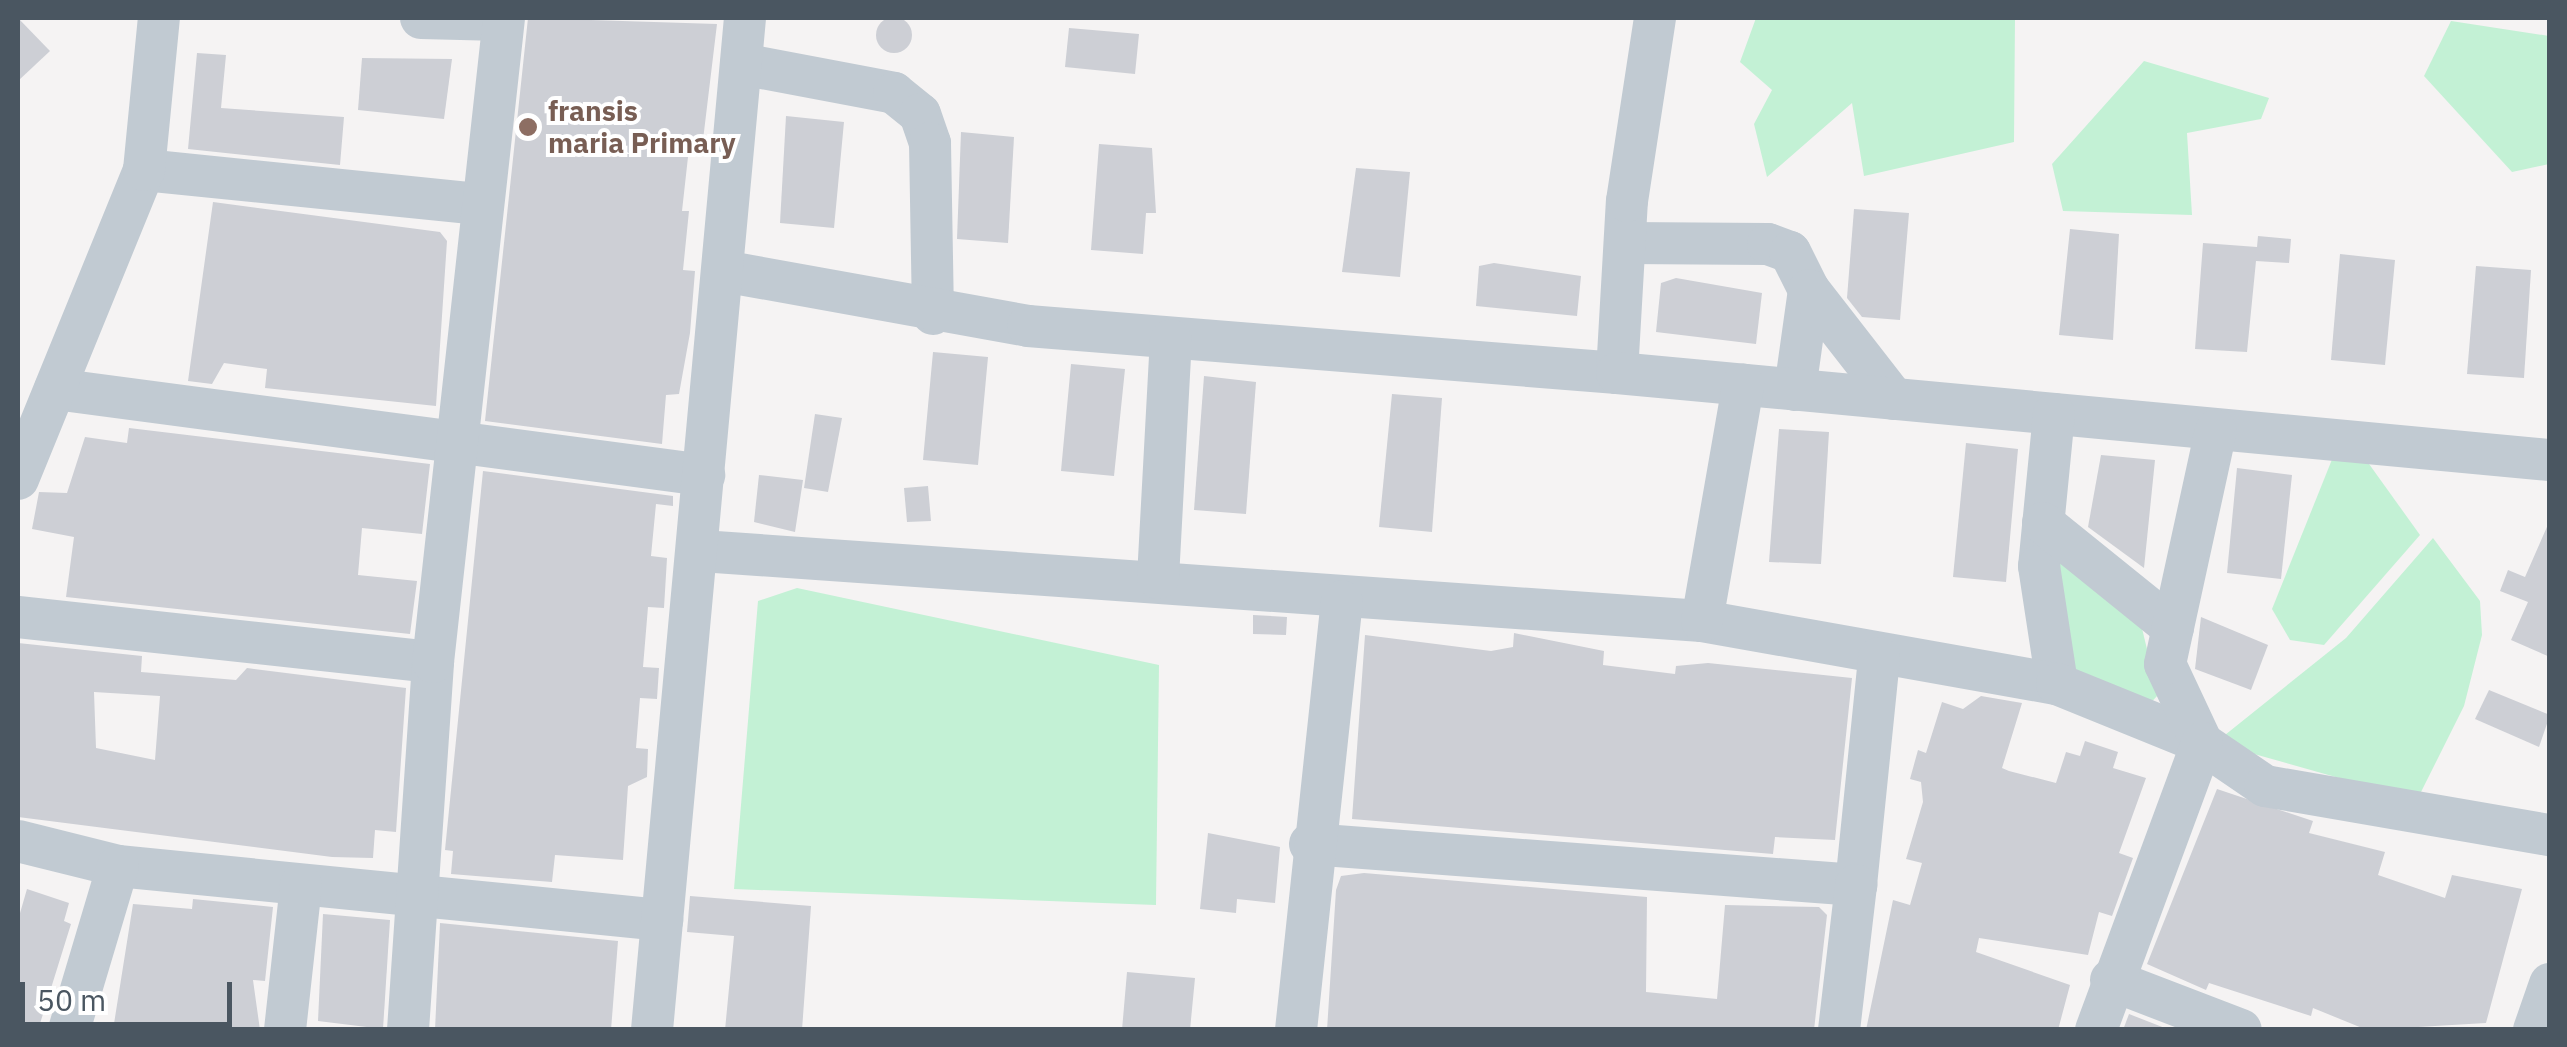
<!DOCTYPE html>
<style>
body{margin:0}
#map{position:relative;width:2567px;height:1047px;overflow:hidden;background:#f5f3f3;font-family:"IBM Plex Sans",sans-serif}
div>[style]{position:absolute}
[style*='--x']{left:calc(var(--x)*1px);top:calc(var(--y)*1px);width:calc(var(--w)*1px);rotate:calc(var(--a)*1deg)}
.green>*{inset:0;background:#c3f1d5}
.building>*{inset:0;background:#cdcfd5}
.round{border-radius:50%}
.minor>*{height:42px;margin:-21px;padding:0 21px;transform-origin:21px;border-radius:21px;background:#c1cad2}
.dots>*{width:28px;height:28px;translate:-50% -50%;box-sizing:border-box;border:5px solid #fff;border-radius:50%}
span{translate:-50% -50%;white-space:nowrap;text-align:center;line-height:1.15;-webkit-text-stroke:8px #fff;paint-order:stroke}
.education-label{font-size:28px;color:#785e54;font-weight:700}
.left{translate:0 -50%;text-align:left}
.frame{position:absolute;inset:0;border:20px solid #4a5661;pointer-events:none}
.scale{position:absolute;left:20px;top:982px;width:212px;height:45px;box-sizing:border-box;border:5px solid #4a5661;border-top:0;padding-left:12px;font-size:30px;line-height:35px;white-space:nowrap;color:#4a5661;-webkit-text-stroke:8px #fff;paint-order:stroke}
</style>
<div id="map">
<div class="green">
<div style="clip-path:polygon(1756px 18px,2015px 18px,2014px 142px,1864px 176px,1852px 103px,1767px 177px,1754px 124px,1772px 90px,1740px 62px)"></div>
<div style="clip-path:polygon(2451px 21px,2549px 36px,2549px 164px,2512px 172px,2424px 76px)"></div>
<div style="clip-path:polygon(2144px 61px,2269px 98px,2261px 119px,2187px 133px,2192px 215px,2063px 211px,2052px 164px)"></div>
<div style="clip-path:polygon(2359px 450px,2420px 535px,2324px 645px,2290px 640px,2272px 609px,2333px 457px)"></div>
<div style="clip-path:polygon(2433px 538px,2480px 601px,2482px 635px,2464px 706px,2417px 800px,2215px 743px,2346px 638px)"></div>
<div style="clip-path:polygon(2057px 545px,2140px 620px,2158px 695px,2144px 710px,2067px 668px)"></div>
<div style="clip-path:polygon(797px 588px,1159px 665px,1156px 905px,734px 889px,758px 601px)"></div>
</div>
<div class="building">
<div class="round" style="left:876px;top:17px;width:36px;height:36px"></div>
<div style="clip-path:polygon(18px 18px,50px 51px,18px 81px)"></div>
<div style="clip-path:polygon(528px 18px,717px 24px,703px 140px,690px 139px,682px 211px,689px 211px,683px 270px,695px 271px,690px 333px,679px 394px,666px 395px,662px 444px,485px 421px)"></div>
<div style="clip-path:polygon(1069px 28px,1139px 34px,1135px 74px,1065px 67px)"></div>
<div style="clip-path:polygon(197px 53px,226px 55px,221px 108px,344px 117px,340px 165px,188px 149px)"></div>
<div style="clip-path:polygon(362px 58px,452px 59px,444px 119px,358px 110px)"></div>
<div style="clip-path:polygon(786px 116px,844px 122px,834px 228px,780px 223px)"></div>
<div style="clip-path:polygon(961px 132px,1014px 137px,1008px 243px,957px 239px)"></div>
<div style="clip-path:polygon(1099px 144px,1152px 148px,1156px 213px,1146px 213px,1143px 254px,1091px 250px)"></div>
<div style="clip-path:polygon(1356px 168px,1410px 172px,1400px 277px,1342px 272px)"></div>
<div style="clip-path:polygon(213px 202px,440px 232px,447px 241px,436px 406px,265px 388px,267px 369px,224px 363px,212px 384px,188px 381px)"></div>
<div style="clip-path:polygon(1854px 209px,1909px 213px,1900px 320px,1862px 317px,1847px 298px)"></div>
<div style="clip-path:polygon(2070px 229px,2119px 234px,2113px 340px,2059px 335px)"></div>
<div style="clip-path:polygon(2258px 236px,2291px 239px,2289px 263px,2256px 261px,2247px 352px,2195px 349px,2203px 243px,2257px 247px)"></div>
<div style="clip-path:polygon(2340px 254px,2395px 260px,2385px 365px,2331px 360px)"></div>
<div style="clip-path:polygon(1494px 263px,1581px 276px,1577px 316px,1476px 306px,1479px 266px)"></div>
<div style="clip-path:polygon(2476px 266px,2531px 270px,2524px 378px,2467px 374px)"></div>
<div style="clip-path:polygon(1676px 278px,1762px 293px,1756px 344px,1656px 332px,1661px 283px)"></div>
<div style="clip-path:polygon(933px 352px,988px 357px,978px 465px,923px 460px)"></div>
<div style="clip-path:polygon(1071px 364px,1125px 369px,1114px 476px,1061px 471px)"></div>
<div style="clip-path:polygon(1204px 376px,1256px 382px,1246px 514px,1194px 510px)"></div>
<div style="clip-path:polygon(1392px 394px,1442px 398px,1432px 532px,1379px 527px)"></div>
<div style="clip-path:polygon(815px 414px,842px 418px,828px 492px,804px 488px)"></div>
<div style="clip-path:polygon(129px 428px,430px 464px,422px 534px,362px 528px,358px 575px,417px 581px,410px 634px,66px 597px,74px 537px,32px 529px,39px 492px,67px 493px,85px 437px,127px 443px)"></div>
<div style="clip-path:polygon(1779px 429px,1829px 432px,1821px 564px,1769px 562px)"></div>
<div style="clip-path:polygon(1966px 443px,2018px 449px,2006px 582px,1953px 577px)"></div>
<div style="clip-path:polygon(2101px 455px,2155px 460px,2144px 568px,2088px 527px)"></div>
<div style="clip-path:polygon(2237px 468px,2292px 475px,2281px 579px,2227px 573px)"></div>
<div style="clip-path:polygon(483px 471px,673px 496px,673px 506px,656px 504px,651px 556px,667px 558px,664px 608px,648px 607px,643px 667px,659px 668px,657px 699px,640px 698px,636px 748px,648px 749px,647px 777px,628px 786px,623px 860px,555px 855px,552px 882px,451px 874px,453px 851px,445px 850px)"></div>
<div style="clip-path:polygon(759px 475px,803px 480px,795px 532px,754px 522px)"></div>
<div style="clip-path:polygon(928px 486px,931px 521px,907px 522px,904px 488px)"></div>
<div style="clip-path:polygon(2550px 520px,2550px 657px,2511px 640px,2528px 602px,2500px 591px,2508px 570px,2525px 577px)"></div>
<div style="clip-path:polygon(1253px 615px,1287px 617px,1286px 635px,1253px 634px)"></div>
<div style="clip-path:polygon(2201px 617px,2268px 645px,2251px 690px,2195px 669px)"></div>
<div style="clip-path:polygon(1514px 633px,1604px 651px,1603px 665px,1675px 674px,1676px 666px,1708px 663px,1852px 678px,1835px 840px,1775px 837px,1773px 854px,1352px 819px,1365px 635px,1491px 651px,1513px 647px)"></div>
<div style="clip-path:polygon(evenodd,18px 643px,142px 656px,141px 672px,236px 680px,247px 668px,406px 688px,396px 832px,375px 830px,373px 858px,332px 857px,18px 817px,18px 643px,94px 692px,160px 696px,155px 760px,96px 748px,94px 692px)"></div>
<div style="clip-path:polygon(2489px 690px,2550px 715px,2539px 747px,2475px 719px)"></div>
<div style="clip-path:polygon(1981px 696px,2022px 703px,2002px 768px,2009px 771px,2056px 783px,2066px 752px,2080px 756px,2085px 741px,2118px 752px,2113px 768px,2146px 778px,2119px 853px,2133px 858px,2112px 916px,2099px 912px,2088px 955px,1979px 938px,1976px 952px,2070px 985px,2058px 1030px,1866px 1030px,1893px 900px,1910px 905px,1922px 863px,1906px 859px,1923px 802px,1921px 782px,1910px 779px,1918px 750px,1926px 753px,1942px 702px,1963px 709px)"></div>
<div style="clip-path:polygon(2217px 789px,2313px 821px,2309px 833px,2385px 852px,2378px 875px,2445px 898px,2452px 875px,2522px 889px,2486px 1023px,2367px 1030px,2313px 1008px,2311px 1016px,2209px 983px,2206px 990px,2147px 964px)"></div>
<div style="clip-path:polygon(1208px 833px,1280px 847px,1275px 903px,1237px 899px,1236px 913px,1200px 909px)"></div>
<div style="clip-path:polygon(1364px 873px,1647px 897px,1646px 992px,1717px 999px,1725px 905px,1819px 907px,1827px 915px,1814px 1030px,1327px 1030px,1336px 890px,1341px 876px)"></div>
<div style="clip-path:polygon(27px 889px,69px 903px,64px 921px,71px 924px,38px 1030px,18px 1030px,18px 920px)"></div>
<div style="clip-path:polygon(690px 896px,811px 906px,802px 1030px,725px 1030px,734px 936px,687px 932px)"></div>
<div style="clip-path:polygon(193px 899px,273px 907px,265px 981px,253px 980px,260px 1030px,113px 1030px,133px 904px,192px 909px)"></div>
<div style="clip-path:polygon(323px 914px,390px 920px,383px 1029px,318px 1021px)"></div>
<div style="clip-path:polygon(440px 923px,618px 941px,611px 1030px,435px 1030px)"></div>
<div style="clip-path:polygon(1127px 972px,1195px 978px,1190px 1030px,1122px 1030px)"></div>
<div style="clip-path:polygon(2129px 1014px,2170px 1030px,2123px 1030px)"></div>
</div>
<div class="minor">
<div style="--x:421;--y:18;--w:80;--a:1.4"></div>
<div style="--x:741;--y:64;--w:156;--a:10.7"></div>
<div style="--x:894;--y:93;--w:33;--a:39"></div>
<div style="--x:920;--y:114;--w:31;--a:71"></div>
<div style="--x:930;--y:143;--w:171;--a:89"></div>
<div style="--x:144;--y:170;--w:338;--a:5.8"></div>
<div style="--x:1627;--y:243;--w:141;--a:0.4"></div>
<div style="--x:1768;--y:244;--w:23;--a:20"></div>
<div style="--x:1790;--y:252;--w:42;--a:63.4"></div>
<div style="--x:1809;--y:290;--w:101;--a:98"></div>
<div style="--x:723;--y:271;--w:310;--a:10.2"></div>
<div style="--x:1028;--y:326;--w:591;--a:4.56"></div>
<div style="--x:1617;--y:373;--w:172;--a:-86.7"></div>
<div style="--x:1627;--y:201;--w:185;--a:-81.3"></div>
<div style="--x:1809;--y:290;--w:138;--a:52.1"></div>
<div style="--x:1617;--y:373;--w:937;--a:5.33"></div>
<div style="--x:55;--y:389;--w:655;--a:7.55"></div>
<div style="--x:2054;--y:414;--w:153;--a:95.6"></div>
<div style="--x:2039;--y:566;--w:119;--a:81.3"></div>
<div style="--x:18;--y:479;--w:334;--a:-67.8"></div>
<div style="--x:144;--y:170;--w:153;--a:-84.4"></div>
<div style="--x:2043;--y:523;--w:167;--a:38.9"></div>
<div style="--x:701;--y:551;--w:1003;--a:4"></div>
<div style="--x:1702;--y:621;--w:361;--a:10.1"></div>
<div style="--x:2057;--y:684;--w:157;--a:22.1"></div>
<div style="--x:2202;--y:743;--w:76;--a:34.3"></div>
<div style="--x:2265;--y:786;--w:289;--a:9.8"></div>
<div style="--x:1158;--y:578;--w:238;--a:-86.9"></div>
<div style="--x:18;--y:617;--w:417;--a:6.2"></div>
<div style="--x:1702;--y:621;--w:240;--a:-80.1"></div>
<div style="--x:2202;--y:743;--w:87;--a:-115.1"></div>
<div style="--x:2165;--y:664;--w:239;--a:-77.7"></div>
<div style="--x:18;--y:841;--w:103;--a:14"></div>
<div style="--x:118;--y:866;--w:547;--a:5.67"></div>
<div style="--x:1310;--y:844;--w:548;--a:4.29"></div>
<div style="--x:1856;--y:885;--w:228;--a:-84.2"></div>
<div style="--x:2111;--y:980;--w:139;--a:21"></div>
<div style="--x:69;--y:1030;--w:171;--a:-73.4"></div>
<div style="--x:285;--y:1030;--w:146;--a:-83.7"></div>
<div style="--x:408;--y:1030;--w:369;--a:-86.1"></div>
<div style="--x:433;--y:662;--w:648;--a:-83.71"></div>
<div style="--x:652;--y:1030;--w:1016;--a:-84.75"></div>
<div style="--x:1296;--y:1030;--w:431;--a:-83.9"></div>
<div style="--x:1839;--y:1030;--w:146;--a:-83.3"></div>
<div style="--x:2096;--y:1030;--w:306;--a:-69.7"></div>
<div style="--x:2534;--y:1030;--w:49;--a:-70.8"></div>
</div>
<div class="dots">
<div style="left:528px;top:127px;background:#8d6e63"></div>
</div>
<div class="education-label">
<span class="left" style="left:548px;top:127px">fransis<br>maria Primary</span>
</div>
<div class="frame"></div>
<div class="scale">50 m</div>
</div>
